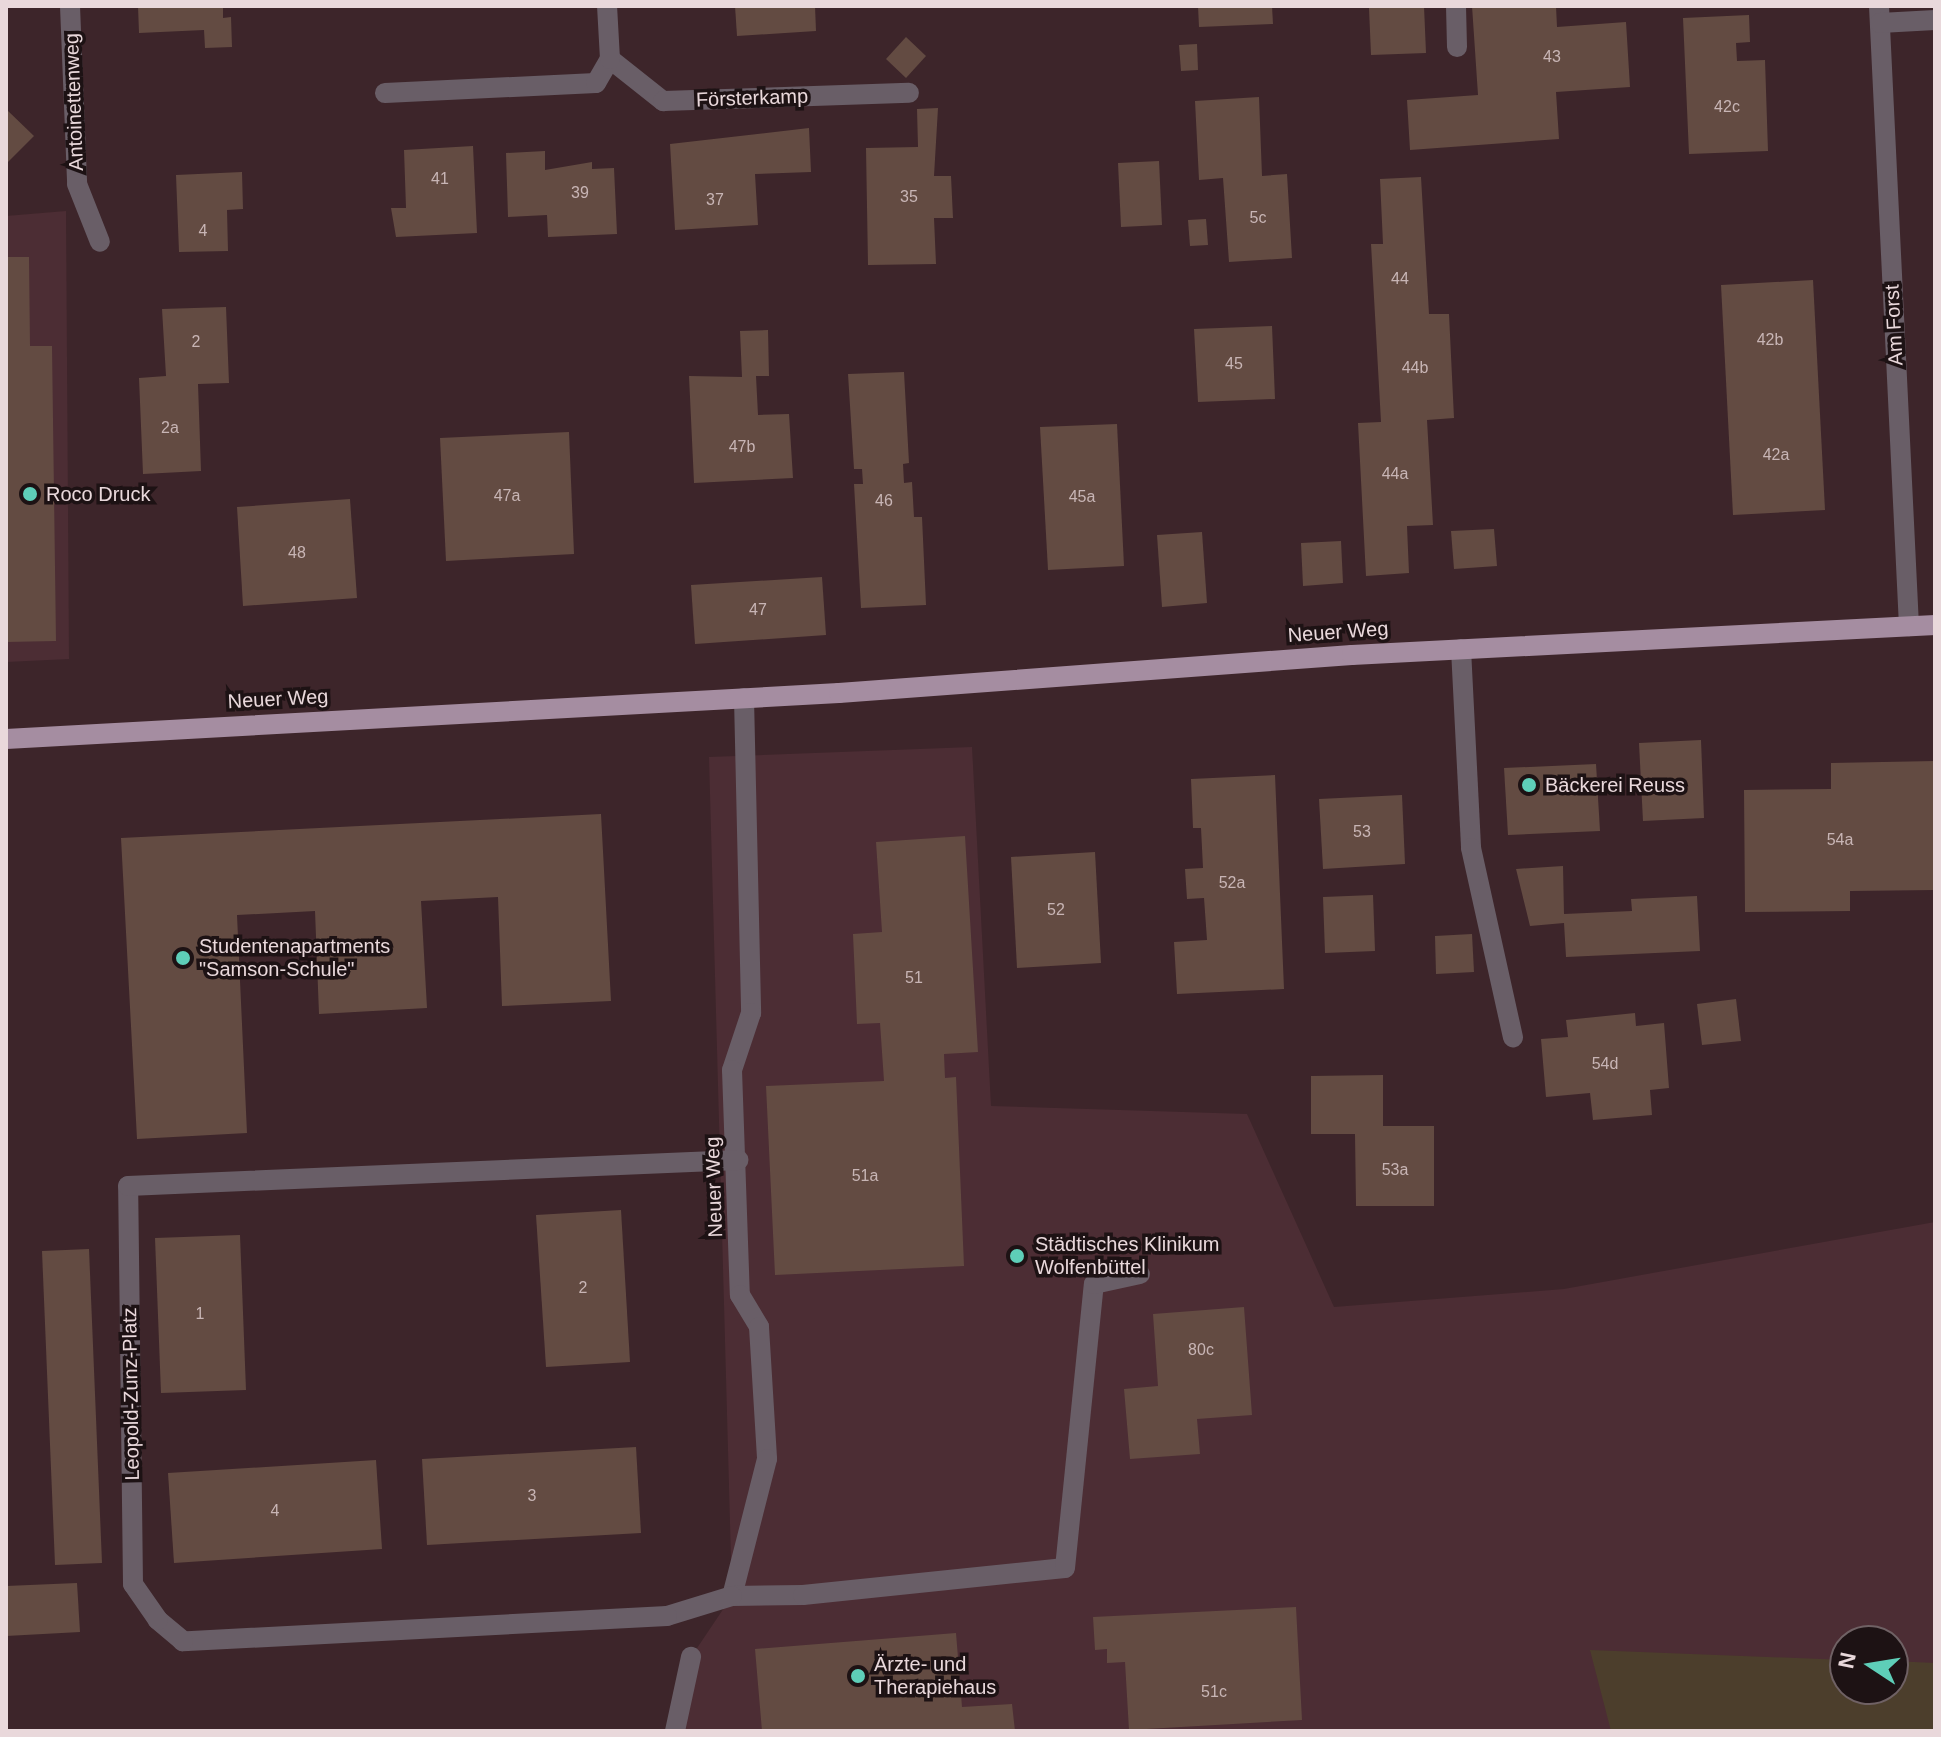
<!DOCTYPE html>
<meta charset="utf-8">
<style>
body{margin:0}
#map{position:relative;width:1941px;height:1737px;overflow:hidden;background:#3d252a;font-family:Helvetica,sans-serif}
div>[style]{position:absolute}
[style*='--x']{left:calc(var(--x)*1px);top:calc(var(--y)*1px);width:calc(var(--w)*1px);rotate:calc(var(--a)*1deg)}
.built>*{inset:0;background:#4c2d34}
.green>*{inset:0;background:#4c3e2c}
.building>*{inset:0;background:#634b42}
.minor>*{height:20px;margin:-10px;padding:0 10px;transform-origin:10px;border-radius:10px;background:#695e67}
.major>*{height:20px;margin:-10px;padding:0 10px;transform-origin:10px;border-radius:10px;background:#a58da1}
.dots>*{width:22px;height:22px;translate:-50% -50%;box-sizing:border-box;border:4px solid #1d1214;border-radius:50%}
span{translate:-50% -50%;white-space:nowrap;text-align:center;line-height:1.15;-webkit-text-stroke:7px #1d1214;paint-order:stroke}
.number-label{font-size:16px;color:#c8b5b5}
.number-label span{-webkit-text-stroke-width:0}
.street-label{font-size:20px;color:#e9d8db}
.poi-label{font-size:20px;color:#e9d8db}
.left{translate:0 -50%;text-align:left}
.frame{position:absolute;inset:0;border:8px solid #e9d8db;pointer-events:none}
.north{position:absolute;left:1829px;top:1625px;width:80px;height:80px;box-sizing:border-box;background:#1d1214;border:2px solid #6f6164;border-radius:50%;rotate:282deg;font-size:22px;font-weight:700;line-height:32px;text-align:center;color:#e9d8db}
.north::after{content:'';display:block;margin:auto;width:28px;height:36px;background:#5eceb8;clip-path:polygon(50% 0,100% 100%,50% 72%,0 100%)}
</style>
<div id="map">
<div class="built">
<div style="clip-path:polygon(66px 211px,69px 659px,6px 662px,6px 216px)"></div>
<div style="clip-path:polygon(evenodd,972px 747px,991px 1106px,1247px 1114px,1334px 1307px,1564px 1289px,1935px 1222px,1935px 1731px,675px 1731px,691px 1657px,732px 1596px,709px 757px,972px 747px,1845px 1641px,1893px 1641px,1893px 1689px,1845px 1689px,1845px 1641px)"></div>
</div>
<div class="green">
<div style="clip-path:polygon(1590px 1650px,1845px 1660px,1845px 1689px,1893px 1689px,1893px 1661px,1935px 1663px,1935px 1731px,1611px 1731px)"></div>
</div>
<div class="building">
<div style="clip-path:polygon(138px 6px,223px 6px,223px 18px,231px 17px,232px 47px,205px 48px,204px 30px,139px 33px)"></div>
<div style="clip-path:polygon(735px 6px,815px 6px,816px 31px,737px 36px)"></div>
<div style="clip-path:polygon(1198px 6px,1272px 6px,1273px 24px,1199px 27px)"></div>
<div style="clip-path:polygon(1424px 6px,1426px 53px,1371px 55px,1369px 8px)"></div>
<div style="clip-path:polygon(1472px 6px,1556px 6px,1557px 27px,1626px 22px,1630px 87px,1556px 92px,1559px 139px,1410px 150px,1407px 100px,1478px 95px)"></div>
<div style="clip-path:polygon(1749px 15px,1750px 42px,1736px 43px,1737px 61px,1765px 60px,1768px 151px,1689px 154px,1683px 18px)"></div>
<div style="clip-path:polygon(906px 37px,926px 56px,906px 78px,886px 59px)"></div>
<div style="clip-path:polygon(1197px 44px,1198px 70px,1181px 71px,1179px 45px)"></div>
<div style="clip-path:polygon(1259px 97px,1262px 176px,1287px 174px,1292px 258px,1229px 262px,1223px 178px,1199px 180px,1195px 101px)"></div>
<div style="clip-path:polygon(938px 108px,934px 176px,951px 176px,953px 218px,934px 218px,936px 264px,868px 265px,866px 148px,918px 147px,917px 109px)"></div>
<div style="clip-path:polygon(6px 109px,34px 136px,6px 164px)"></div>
<div style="clip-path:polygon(809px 128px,811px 172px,755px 174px,758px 225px,675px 230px,670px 144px)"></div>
<div style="clip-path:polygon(473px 146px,477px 233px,396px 237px,391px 208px,406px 208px,404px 150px)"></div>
<div style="clip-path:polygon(545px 151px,545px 170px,592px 162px,592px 169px,614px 168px,617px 234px,548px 237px,547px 215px,508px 217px,506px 153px)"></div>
<div style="clip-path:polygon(1159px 161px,1162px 225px,1121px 227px,1118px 163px)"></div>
<div style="clip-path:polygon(242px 172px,243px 209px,227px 210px,228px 251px,179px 252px,176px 175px)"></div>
<div style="clip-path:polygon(1421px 177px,1429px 314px,1449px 314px,1454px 418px,1427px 420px,1433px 525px,1407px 526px,1409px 573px,1366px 576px,1358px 423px,1381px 422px,1371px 244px,1383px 244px,1380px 179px)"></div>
<div style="clip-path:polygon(1206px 219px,1208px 245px,1190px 246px,1188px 220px)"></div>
<div style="clip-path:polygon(6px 257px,29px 257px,30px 346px,52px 346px,56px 641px,6px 642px)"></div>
<div style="clip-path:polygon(1813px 280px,1825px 510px,1733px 515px,1721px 285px)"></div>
<div style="clip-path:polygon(226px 307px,229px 383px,198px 384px,201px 471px,143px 474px,139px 378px,166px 376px,162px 309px)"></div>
<div style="clip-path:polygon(1272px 326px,1275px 399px,1198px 402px,1194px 329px)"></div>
<div style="clip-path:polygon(768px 330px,769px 376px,756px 376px,758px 415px,789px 414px,793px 478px,694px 483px,689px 376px,742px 377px,740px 331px)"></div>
<div style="clip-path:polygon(904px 372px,909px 463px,903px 464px,904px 483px,912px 482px,914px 517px,922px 517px,926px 605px,861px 608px,854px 484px,863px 484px,862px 469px,854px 469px,848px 374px)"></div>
<div style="clip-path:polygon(1117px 424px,1124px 566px,1048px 570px,1040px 427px)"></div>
<div style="clip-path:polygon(569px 432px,574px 554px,446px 561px,440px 438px)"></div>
<div style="clip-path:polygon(350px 499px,357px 598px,243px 606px,237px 507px)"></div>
<div style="clip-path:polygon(1494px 529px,1497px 566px,1454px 569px,1451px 531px)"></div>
<div style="clip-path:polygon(1202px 532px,1207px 603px,1162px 607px,1157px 535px)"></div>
<div style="clip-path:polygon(1341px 541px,1343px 583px,1303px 586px,1301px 543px)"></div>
<div style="clip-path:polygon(822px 577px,826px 635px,695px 644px,691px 585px)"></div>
<div style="clip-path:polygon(1701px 740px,1704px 818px,1643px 821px,1639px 743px)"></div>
<div style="clip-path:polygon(1935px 761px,1935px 890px,1850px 891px,1850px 911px,1745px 912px,1744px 790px,1831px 789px,1831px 763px)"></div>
<div style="clip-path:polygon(1596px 764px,1600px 831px,1508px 835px,1504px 768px)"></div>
<div style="clip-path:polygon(1275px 775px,1284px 989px,1177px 994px,1174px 942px,1207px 940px,1204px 898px,1187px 899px,1185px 869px,1203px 868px,1201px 828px,1193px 828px,1191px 779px)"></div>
<div style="clip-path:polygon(1402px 795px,1405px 864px,1323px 869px,1319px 799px)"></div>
<div style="clip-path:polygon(601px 814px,611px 1001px,502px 1006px,498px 897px,421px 901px,427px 1008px,319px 1014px,315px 911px,237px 915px,247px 1133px,137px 1139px,121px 838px)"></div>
<div style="clip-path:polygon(965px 836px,978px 1052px,944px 1054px,945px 1078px,956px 1077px,964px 1266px,775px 1275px,766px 1086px,884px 1081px,880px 1023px,857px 1024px,853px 934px,882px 932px,876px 842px)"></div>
<div style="clip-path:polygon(1095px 852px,1101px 963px,1017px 968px,1011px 857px)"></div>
<div style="clip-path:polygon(1563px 866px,1564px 914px,1632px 911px,1631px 899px,1697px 896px,1700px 951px,1566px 957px,1564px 923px,1530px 926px,1516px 869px)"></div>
<div style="clip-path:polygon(1373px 895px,1375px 951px,1325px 953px,1323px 897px)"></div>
<div style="clip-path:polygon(1472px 934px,1474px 972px,1436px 974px,1435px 936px)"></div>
<div style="clip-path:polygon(1736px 999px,1741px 1041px,1702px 1045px,1697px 1004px)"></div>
<div style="clip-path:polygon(1635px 1013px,1636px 1026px,1664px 1023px,1669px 1088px,1650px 1090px,1652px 1115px,1593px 1120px,1590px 1093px,1546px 1097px,1541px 1039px,1568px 1037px,1566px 1020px)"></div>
<div style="clip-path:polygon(1383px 1075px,1383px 1126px,1434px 1126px,1434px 1206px,1356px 1206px,1355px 1134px,1311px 1134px,1311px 1076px)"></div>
<div style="clip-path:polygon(621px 1210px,630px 1362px,546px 1367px,536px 1215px)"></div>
<div style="clip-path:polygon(240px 1235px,246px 1390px,161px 1393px,155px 1238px)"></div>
<div style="clip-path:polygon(89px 1249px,102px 1563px,55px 1565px,42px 1251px)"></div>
<div style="clip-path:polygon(1244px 1307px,1252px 1415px,1197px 1419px,1200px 1454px,1130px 1459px,1124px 1389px,1158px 1386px,1153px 1314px)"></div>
<div style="clip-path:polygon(636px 1447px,641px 1533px,427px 1545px,422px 1459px)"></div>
<div style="clip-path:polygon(376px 1460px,382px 1549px,174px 1563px,168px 1473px)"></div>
<div style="clip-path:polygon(77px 1583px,80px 1632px,6px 1636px,6px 1586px)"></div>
<div style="clip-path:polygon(1296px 1607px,1302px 1720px,1129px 1730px,1125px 1662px,1107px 1663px,1107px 1649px,1095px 1650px,1093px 1617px)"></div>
<div style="clip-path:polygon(956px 1633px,962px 1707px,1012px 1704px,1015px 1731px,762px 1731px,755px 1649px)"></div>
</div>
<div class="minor">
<div style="--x:70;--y:6;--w:178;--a:87.7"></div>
<div style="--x:77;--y:184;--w:62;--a:68.4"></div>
<div style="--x:1456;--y:6;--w:41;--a:88.6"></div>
<div style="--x:1879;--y:6;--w:621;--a:87.23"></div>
<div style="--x:1880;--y:23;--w:55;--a:-3.1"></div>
<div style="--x:610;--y:59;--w:68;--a:38.4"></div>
<div style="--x:663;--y:101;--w:246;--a:-1.9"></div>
<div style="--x:385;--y:93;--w:211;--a:-2.7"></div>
<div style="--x:596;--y:83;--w:28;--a:-60"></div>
<div style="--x:610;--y:59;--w:53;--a:-93.2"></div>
<div style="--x:1461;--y:649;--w:199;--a:87.1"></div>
<div style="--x:1471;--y:848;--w:194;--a:77.5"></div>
<div style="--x:744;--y:698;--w:315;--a:88.7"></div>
<div style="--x:751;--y:1013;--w:60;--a:108.4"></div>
<div style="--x:732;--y:1070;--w:225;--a:88"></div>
<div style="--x:740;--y:1295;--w:37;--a:59"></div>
<div style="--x:759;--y:1327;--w:132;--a:86.5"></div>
<div style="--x:767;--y:1459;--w:141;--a:104.3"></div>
<div style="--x:732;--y:1596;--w:71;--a:-0.8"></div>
<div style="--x:803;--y:1595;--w:263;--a:-5.9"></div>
<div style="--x:1065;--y:1568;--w:285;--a:-84.2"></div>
<div style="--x:1094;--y:1284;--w:47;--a:-12.3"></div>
<div style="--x:732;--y:1596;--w:68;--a:162.9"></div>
<div style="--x:667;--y:1616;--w:485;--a:177"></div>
<div style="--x:183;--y:1641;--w:33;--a:-140"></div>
<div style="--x:158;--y:1620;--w:44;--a:-124.8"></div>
<div style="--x:133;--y:1584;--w:398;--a:-90.7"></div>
<div style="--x:128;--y:1186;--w:611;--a:-2.44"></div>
<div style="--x:675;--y:1731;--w:76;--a:-77.8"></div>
</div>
<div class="major">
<div style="--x:6;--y:739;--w:834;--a:-3.16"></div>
<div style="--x:839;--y:693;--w:514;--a:-4.24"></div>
<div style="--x:1352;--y:655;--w:584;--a:-2.95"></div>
</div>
<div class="dots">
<div style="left:30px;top:494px;background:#5eceb8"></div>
<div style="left:1529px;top:785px;background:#5eceb8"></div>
<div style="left:183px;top:958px;background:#5eceb8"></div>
<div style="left:1017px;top:1256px;background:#5eceb8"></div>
<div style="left:858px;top:1676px;background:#5eceb8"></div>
</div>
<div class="number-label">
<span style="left:1552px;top:57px">43</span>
<span style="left:1727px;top:107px">42c</span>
<span style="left:440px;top:179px">41</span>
<span style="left:580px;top:193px">39</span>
<span style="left:909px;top:197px">35</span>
<span style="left:715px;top:200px">37</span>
<span style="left:1258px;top:218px">5c</span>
<span style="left:203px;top:231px">4</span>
<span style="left:1400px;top:279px">44</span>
<span style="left:1770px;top:340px">42b</span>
<span style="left:196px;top:342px">2</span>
<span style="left:1234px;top:364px">45</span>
<span style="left:1415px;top:368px">44b</span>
<span style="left:170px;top:428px">2a</span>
<span style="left:742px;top:447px">47b</span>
<span style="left:1776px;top:455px">42a</span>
<span style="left:1395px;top:474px">44a</span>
<span style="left:507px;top:496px">47a</span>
<span style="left:1082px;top:497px">45a</span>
<span style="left:884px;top:501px">46</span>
<span style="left:297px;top:553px">48</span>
<span style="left:758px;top:610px">47</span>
<span style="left:1362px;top:832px">53</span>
<span style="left:1840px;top:840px">54a</span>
<span style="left:1232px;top:883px">52a</span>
<span style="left:1056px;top:910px">52</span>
<span style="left:914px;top:978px">51</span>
<span style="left:1605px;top:1064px">54d</span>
<span style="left:1395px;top:1170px">53a</span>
<span style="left:865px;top:1176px">51a</span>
<span style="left:583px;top:1288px">2</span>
<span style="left:200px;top:1314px">1</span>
<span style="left:1201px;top:1350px">80c</span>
<span style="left:532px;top:1496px">3</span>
<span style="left:275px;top:1511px">4</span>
<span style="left:1214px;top:1692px">51c</span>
</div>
<div class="street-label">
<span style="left:752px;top:98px;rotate:-2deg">Försterkamp</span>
<span style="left:74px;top:102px;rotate:-92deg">Antoinettenweg</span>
<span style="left:1894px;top:325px;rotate:-93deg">Am Forst</span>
<span style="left:1338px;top:632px;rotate:-4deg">Neuer Weg</span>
<span style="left:278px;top:699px;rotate:-3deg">Neuer Weg</span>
<span style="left:714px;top:1187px;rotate:-92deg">Neuer Weg</span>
<span style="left:131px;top:1394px;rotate:-91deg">Leopold-Zunz-Platz</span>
</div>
<div class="poi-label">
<span class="left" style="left:46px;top:494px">Roco Druck</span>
<span class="left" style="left:1545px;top:785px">Bäckerei Reuss</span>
<span class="left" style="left:199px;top:958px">Studentenapartments<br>"Samson-Schule"</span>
<span class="left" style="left:1035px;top:1256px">Städtisches Klinikum<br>Wolfenbüttel</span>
<span class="left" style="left:874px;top:1676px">Ärzte- und<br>Therapiehaus</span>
</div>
<div class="frame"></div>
<div class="north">N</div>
</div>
